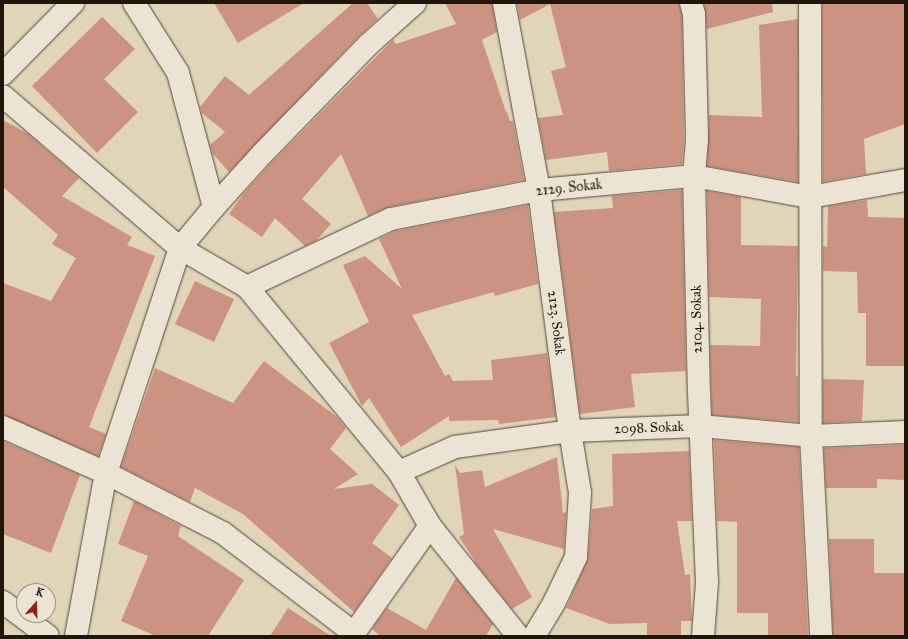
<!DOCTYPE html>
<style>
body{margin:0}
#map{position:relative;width:908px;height:639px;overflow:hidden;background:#e0d5b9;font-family:"IM FELL Great Primer",serif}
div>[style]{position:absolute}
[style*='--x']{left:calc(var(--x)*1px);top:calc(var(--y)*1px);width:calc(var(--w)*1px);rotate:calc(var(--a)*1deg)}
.building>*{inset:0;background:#cd9381}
.roads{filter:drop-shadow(0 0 1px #514636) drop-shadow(0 0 1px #514636)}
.minor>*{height:22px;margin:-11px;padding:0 11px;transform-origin:11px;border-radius:11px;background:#ebe4d2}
span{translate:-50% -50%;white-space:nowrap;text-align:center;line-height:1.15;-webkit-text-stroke:4px #ebe4d2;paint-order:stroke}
.street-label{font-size:14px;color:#21160b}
.frame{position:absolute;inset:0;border:4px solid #21160b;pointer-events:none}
.north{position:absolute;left:16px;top:583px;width:40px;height:40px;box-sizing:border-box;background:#ebe4d2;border:1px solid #9a9282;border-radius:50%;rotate:20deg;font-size:11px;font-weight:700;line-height:16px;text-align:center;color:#21160b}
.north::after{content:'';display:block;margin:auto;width:14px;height:18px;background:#8f2418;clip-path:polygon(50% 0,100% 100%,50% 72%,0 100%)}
</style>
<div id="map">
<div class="building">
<div style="clip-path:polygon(214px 3px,304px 3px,238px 43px)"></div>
<div style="clip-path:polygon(353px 3px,367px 3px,378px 19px,359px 36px,229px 172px,213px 154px,210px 145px,225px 132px,202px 113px,200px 107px,225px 76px,249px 95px)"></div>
<div style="clip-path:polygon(445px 3px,492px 3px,497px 32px,482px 40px,506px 112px,507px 112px,510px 121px,513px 121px,524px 180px,389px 207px,368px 216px,341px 154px,302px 199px,331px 224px,316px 241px,305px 246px,275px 218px,262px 237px,229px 214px,244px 193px,272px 162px,393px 40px,396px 44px,456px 24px)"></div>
<div style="clip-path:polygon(517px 3px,679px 3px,682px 16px,684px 140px,682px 164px,609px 171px,607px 152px,546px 160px,538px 118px,563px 115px,551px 71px,566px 67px,550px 4px,520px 20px)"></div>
<div style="clip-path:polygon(704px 3px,772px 3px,773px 12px,707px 29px)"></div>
<div style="clip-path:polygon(822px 3px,905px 3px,905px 124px,864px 139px,866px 174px,823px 182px)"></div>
<div style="clip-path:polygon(102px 17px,135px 49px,104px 79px,138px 112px,97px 153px,32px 86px)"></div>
<div style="clip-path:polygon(798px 19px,798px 182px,707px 166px,709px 115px,762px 117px,759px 25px)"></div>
<div style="clip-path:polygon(3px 120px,27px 133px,79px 178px,62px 196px,132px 237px,127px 245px,155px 256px,89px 427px,106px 434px,98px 456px,3px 415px,3px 283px,51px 301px,76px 258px,52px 244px,58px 235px,3px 187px)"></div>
<div style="clip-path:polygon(682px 190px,686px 371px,631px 374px,635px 407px,580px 414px,554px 212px,613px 208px,612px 196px)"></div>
<div style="clip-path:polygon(707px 191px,741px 197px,741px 245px,798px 246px,796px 376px,798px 376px,798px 422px,712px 415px,710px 345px,760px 346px,761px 299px,709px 297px)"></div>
<div style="clip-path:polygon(867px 200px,868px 217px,905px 218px,905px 366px,866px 366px,866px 313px,858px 313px,857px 272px,823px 271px,823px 246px,827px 247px,828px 206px)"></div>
<div style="clip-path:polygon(528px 205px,538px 284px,495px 296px,494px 292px,412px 315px,445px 376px,449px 374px,453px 381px,493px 380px,491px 360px,547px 353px,556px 417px,499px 424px,498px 420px,449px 421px,449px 416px,401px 447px,369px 398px,362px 406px,329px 343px,369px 322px,343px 265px,365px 256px,402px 289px,379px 239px,395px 231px)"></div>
<div style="clip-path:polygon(195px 281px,234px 299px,214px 342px,175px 324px)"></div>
<div style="clip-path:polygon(264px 361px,337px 417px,346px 428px,330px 449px,358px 474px,334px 489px,372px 484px,399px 505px,372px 543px,392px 558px,354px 612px,243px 514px,195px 488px,190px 502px,121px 467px,155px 368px,233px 403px)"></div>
<div style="clip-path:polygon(823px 379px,864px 380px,862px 421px,823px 423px)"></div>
<div style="clip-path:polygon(714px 440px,799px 447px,808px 636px,768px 636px,768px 613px,737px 613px,737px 522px,717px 521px)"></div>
<div style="clip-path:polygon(3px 441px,80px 475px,51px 553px,3px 534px)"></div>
<div style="clip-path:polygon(905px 445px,905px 480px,877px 479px,877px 488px,826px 488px,824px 448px)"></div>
<div style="clip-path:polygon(689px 451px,692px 521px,677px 521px,685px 575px,690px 574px,692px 621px,681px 621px,681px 636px,647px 636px,647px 623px,610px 624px,566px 608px,588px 558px,592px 509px,613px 506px,612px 454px)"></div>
<div style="clip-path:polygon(557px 457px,563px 513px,566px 512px,564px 549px,493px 529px,532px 597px,512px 609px,473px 560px,475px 561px,459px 537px,464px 534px,455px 465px,460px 473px,482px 470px,485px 487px)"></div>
<div style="clip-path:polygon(134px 501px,181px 526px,178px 536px,244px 580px,208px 636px,156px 636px,121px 621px,148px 556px,118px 544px)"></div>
<div style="clip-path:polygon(829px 539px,874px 539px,874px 573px,905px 573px,905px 636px,833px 636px)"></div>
<div style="clip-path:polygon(456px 578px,493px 624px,486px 636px,380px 636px,372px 629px,387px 608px,426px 630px)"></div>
<div style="clip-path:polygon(288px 608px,331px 636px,270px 636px)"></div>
</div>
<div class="roads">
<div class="minor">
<div style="--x:134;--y:3;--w:83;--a:57.8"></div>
<div style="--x:178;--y:73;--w:139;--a:75"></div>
<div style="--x:504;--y:3;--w:190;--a:79.4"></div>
<div style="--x:539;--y:190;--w:243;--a:82.7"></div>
<div style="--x:570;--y:431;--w:63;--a:80.8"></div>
<div style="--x:580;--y:493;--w:64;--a:93.6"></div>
<div style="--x:576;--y:557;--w:51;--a:115.6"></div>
<div style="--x:554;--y:603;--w:39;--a:121"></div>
<div style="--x:691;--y:3;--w:11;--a:75"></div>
<div style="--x:694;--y:14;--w:126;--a:88.6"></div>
<div style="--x:697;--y:140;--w:36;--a:95"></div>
<div style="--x:694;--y:176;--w:216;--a:88.7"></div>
<div style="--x:699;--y:392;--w:190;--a:87.6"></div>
<div style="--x:707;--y:582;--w:54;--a:94.2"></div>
<div style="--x:810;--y:3;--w:433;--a:89.9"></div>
<div style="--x:811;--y:436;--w:200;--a:87.1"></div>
<div style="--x:3;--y:74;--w:100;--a:-45.4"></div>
<div style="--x:3;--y:96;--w:233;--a:40.7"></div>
<div style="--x:180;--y:248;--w:78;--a:30.2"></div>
<div style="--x:247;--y:287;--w:239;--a:50.6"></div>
<div style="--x:399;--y:472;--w:62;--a:60.1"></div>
<div style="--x:430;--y:526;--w:141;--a:51.3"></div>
<div style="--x:247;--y:287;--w:159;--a:-25.3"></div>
<div style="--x:391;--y:219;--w:151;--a:-11.1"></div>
<div style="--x:539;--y:190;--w:156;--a:-5.2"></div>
<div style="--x:694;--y:176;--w:118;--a:10.3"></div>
<div style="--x:810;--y:197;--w:97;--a:-10.1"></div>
<div style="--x:3;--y:427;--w:113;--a:24.1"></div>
<div style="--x:106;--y:473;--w:131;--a:27.1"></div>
<div style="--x:223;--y:533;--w:165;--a:37.4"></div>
<div style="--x:399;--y:472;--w:61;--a:-24.1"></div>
<div style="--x:455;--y:447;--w:116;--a:-7.9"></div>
<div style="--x:570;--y:431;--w:130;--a:-2.2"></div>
<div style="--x:700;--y:426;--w:111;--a:5.1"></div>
<div style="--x:811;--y:436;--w:94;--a:-2.4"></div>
<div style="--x:3;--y:602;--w:56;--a:37.1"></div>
<div style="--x:76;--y:636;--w:166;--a:-79.6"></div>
<div style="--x:106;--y:473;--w:237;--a:-71.8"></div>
<div style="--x:180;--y:248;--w:53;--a:-50.3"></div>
<div style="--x:214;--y:207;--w:73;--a:-47.8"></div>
<div style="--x:263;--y:153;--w:151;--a:-45.8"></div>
<div style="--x:368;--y:45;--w:63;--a:-41.8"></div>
<div style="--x:352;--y:636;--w:135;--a:-54.7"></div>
</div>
</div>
<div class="street-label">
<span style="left:569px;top:188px;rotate:-6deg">2129. Sokak</span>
<span style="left:697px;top:319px;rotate:-91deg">2104. Sokak</span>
<span style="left:556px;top:323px;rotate:83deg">2123. Sokak</span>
<span style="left:649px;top:428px;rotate:-2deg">2098. Sokak</span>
</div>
<div class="frame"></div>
<div class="north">K</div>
</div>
